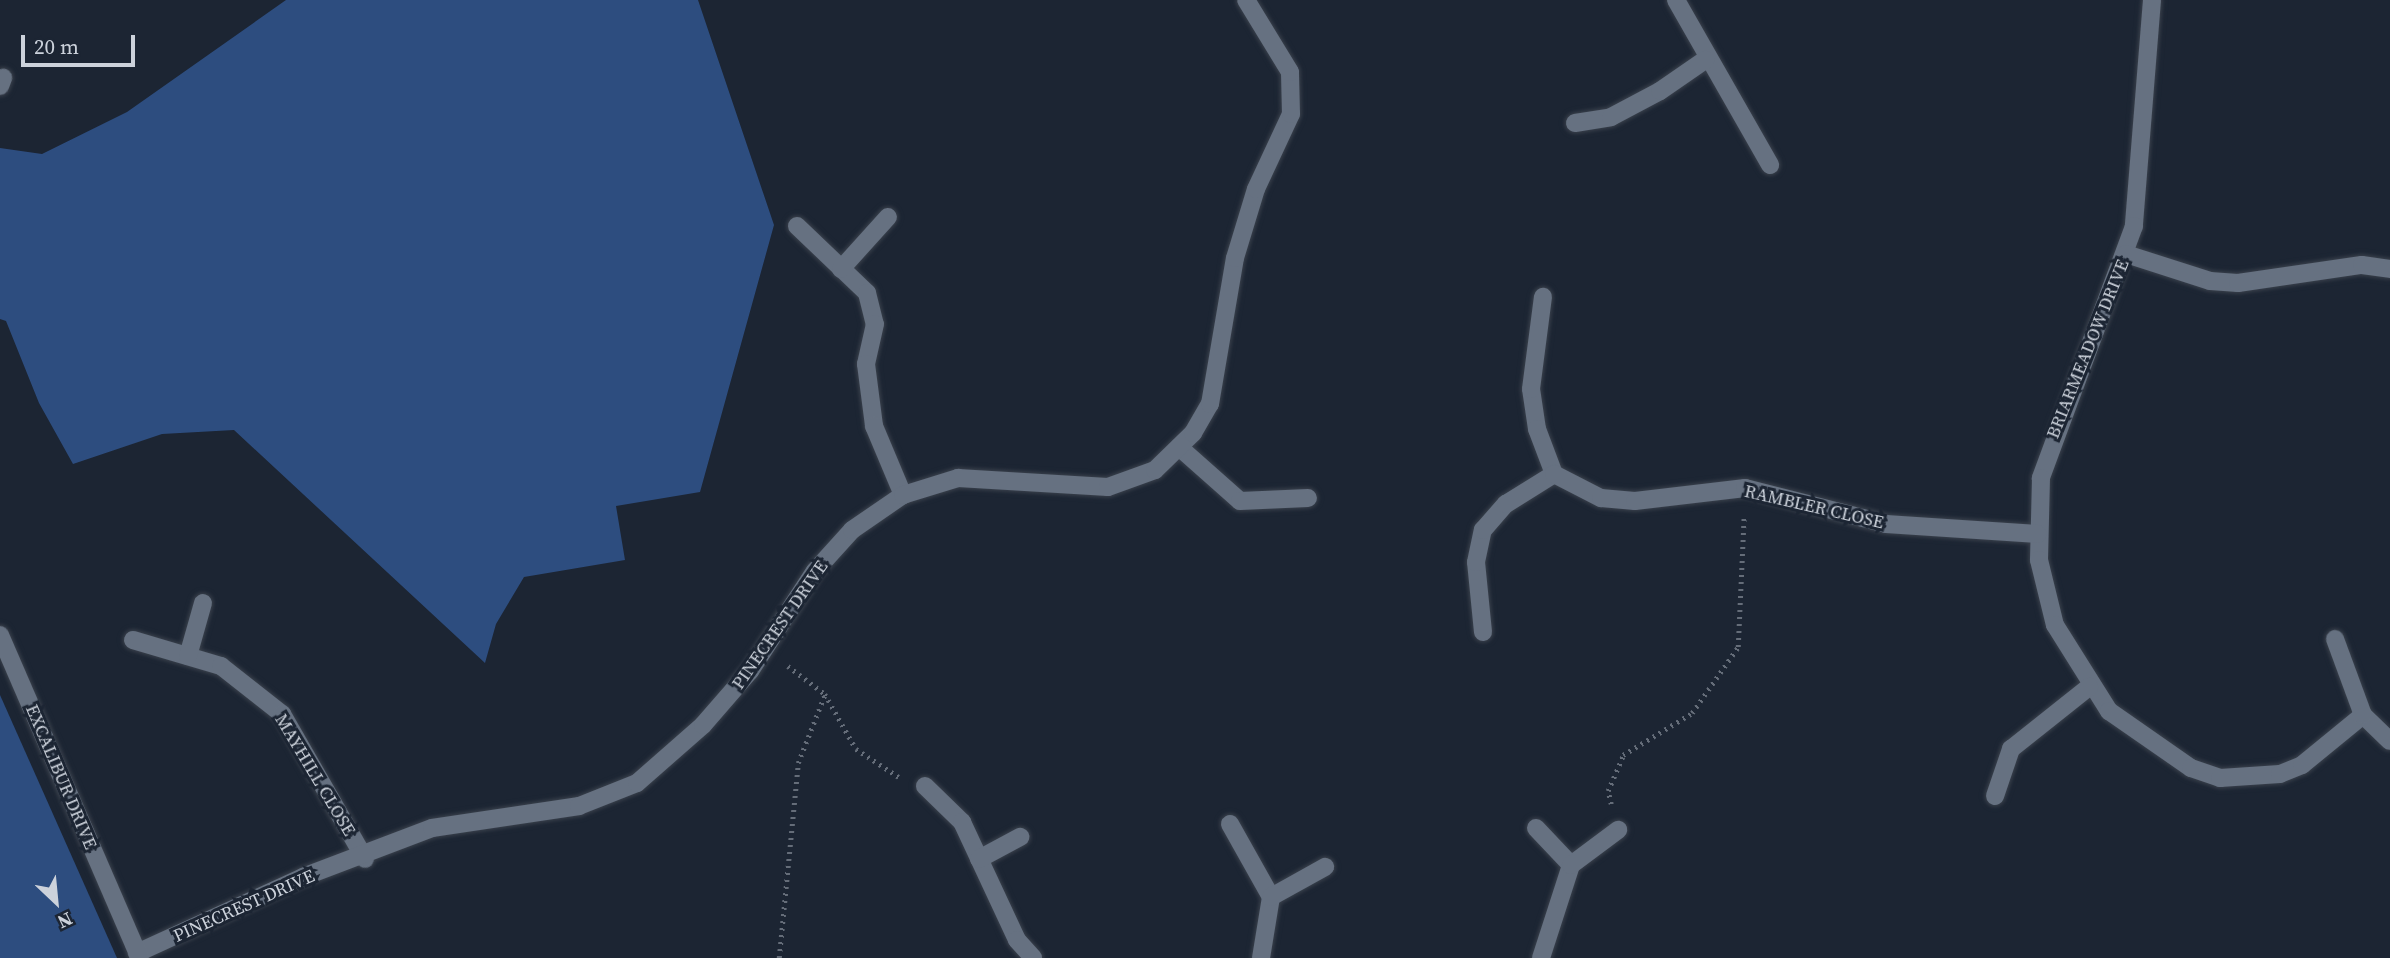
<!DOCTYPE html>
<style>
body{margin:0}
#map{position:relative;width:2390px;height:958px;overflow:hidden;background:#1c2533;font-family:"Source Serif 4",serif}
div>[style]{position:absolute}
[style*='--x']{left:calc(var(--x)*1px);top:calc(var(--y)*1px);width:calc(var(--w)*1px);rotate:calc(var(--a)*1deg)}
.forest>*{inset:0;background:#2d4d7f}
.path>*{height:4.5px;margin-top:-2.25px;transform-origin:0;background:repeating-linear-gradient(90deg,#656d79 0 2px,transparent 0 7px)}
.roads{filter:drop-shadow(0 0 2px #3a414c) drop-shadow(0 0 2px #3a414c)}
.lane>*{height:18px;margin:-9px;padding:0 9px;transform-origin:9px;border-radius:9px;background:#667181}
.street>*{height:18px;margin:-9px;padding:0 9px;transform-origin:9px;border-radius:9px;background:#667181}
.secondary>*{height:18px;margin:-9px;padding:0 9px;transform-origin:9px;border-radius:9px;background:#667181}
span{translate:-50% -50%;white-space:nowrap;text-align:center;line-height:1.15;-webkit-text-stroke:6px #1c2533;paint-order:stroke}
.street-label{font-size:18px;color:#ccd2db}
.north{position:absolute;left:21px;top:867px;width:70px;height:70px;-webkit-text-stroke:5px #1c2533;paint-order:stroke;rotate:154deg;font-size:19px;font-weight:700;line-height:28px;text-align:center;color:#ccd2db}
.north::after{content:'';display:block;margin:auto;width:24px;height:32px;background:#ccd2db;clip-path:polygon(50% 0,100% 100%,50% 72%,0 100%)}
.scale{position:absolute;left:21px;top:35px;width:114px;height:32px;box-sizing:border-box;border:4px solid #ccd2db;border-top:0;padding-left:9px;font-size:21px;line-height:24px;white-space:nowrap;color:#ccd2db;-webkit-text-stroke:5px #1c2533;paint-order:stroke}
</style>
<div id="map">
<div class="forest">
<div style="clip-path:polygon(286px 0,698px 0,774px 225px,700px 492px,616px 506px,625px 560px,524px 577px,496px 624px,485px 663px,234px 430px,162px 434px,73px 464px,39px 403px,6px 321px,0 319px,0 148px,42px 154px,127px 112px)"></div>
<div style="clip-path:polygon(0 695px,117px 958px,0 958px)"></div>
</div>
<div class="path">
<div style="--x:788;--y:666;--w:46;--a:37.1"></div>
<div style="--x:825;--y:694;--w:63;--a:60.6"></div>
<div style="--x:856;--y:749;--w:51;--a:33.1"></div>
<div style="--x:1611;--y:804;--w:13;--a:-103"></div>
<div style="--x:1608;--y:791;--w:39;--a:-67"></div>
<div style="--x:1623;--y:755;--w:81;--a:-31.3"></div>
<div style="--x:1692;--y:713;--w:80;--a:-55.1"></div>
<div style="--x:1738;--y:647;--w:130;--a:-87.4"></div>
<div style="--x:779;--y:958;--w:196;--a:-84.4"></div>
<div style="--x:798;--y:763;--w:74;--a:-68.6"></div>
</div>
<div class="roads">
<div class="lane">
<div style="--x:1575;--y:123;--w:36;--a:-9"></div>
<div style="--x:1611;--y:117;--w:55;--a:-28"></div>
<div style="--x:1537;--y:429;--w:40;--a:-98.5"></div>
<div style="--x:1531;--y:389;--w:93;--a:-82.6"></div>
<div style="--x:1179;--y:447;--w:81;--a:41.5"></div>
<div style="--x:1240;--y:501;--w:68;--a:-2.5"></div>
<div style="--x:1483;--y:632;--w:70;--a:-95.7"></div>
<div style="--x:1476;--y:562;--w:33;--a:-78"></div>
<div style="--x:1483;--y:530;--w:35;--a:-49"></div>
</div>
<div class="street">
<div style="--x:1676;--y:0;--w:190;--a:60.3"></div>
<div style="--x:2152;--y:0;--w:227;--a:94.6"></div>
<div style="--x:2134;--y:226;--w:269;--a:110.3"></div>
<div style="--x:2041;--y:478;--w:82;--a:91.4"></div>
<div style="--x:2039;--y:560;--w:67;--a:76.2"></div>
<div style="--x:2055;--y:625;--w:102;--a:57.9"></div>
<div style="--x:2109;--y:711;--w:100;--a:34.8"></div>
<div style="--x:2191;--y:768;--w:31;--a:19"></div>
<div style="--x:2220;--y:778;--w:60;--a:-3.8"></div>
<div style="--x:2280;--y:774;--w:24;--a:-22"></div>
<div style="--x:2302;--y:765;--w:79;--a:-39.3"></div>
<div style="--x:2363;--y:715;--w:37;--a:44"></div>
<div style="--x:0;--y:86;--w:9;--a:-69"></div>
<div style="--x:1660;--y:91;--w:55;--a:-34.6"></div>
<div style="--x:797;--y:226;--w:97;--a:43.7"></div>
<div style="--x:867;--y:293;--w:32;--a:76"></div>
<div style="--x:875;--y:324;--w:41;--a:102.7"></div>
<div style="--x:866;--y:364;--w:63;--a:82.6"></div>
<div style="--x:874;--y:426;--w:75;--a:67.2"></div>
<div style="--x:2126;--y:254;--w:88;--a:17.8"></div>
<div style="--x:2210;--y:281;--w:28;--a:4"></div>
<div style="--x:2238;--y:283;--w:125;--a:-8.3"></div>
<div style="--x:2362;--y:265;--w:28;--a:8"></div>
<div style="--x:841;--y:269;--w:70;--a:-47.9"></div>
<div style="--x:1537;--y:429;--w:48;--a:69.3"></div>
<div style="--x:1506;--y:504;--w:57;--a:-32"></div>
<div style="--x:1554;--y:474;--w:53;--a:27.1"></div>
<div style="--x:1601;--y:498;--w:34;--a:5"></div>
<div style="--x:1635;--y:501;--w:111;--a:-6.7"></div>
<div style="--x:1745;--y:488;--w:146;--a:14.3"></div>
<div style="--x:1886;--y:524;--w:152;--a:3.8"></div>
<div style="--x:2335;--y:639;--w:81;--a:69.8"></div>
<div style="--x:133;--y:640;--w:92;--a:16.5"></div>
<div style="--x:221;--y:666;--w:78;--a:38.2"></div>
<div style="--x:282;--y:714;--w:167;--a:60.2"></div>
<div style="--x:188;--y:656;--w:55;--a:-74.2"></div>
<div style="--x:925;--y:786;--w:52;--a:44.2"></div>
<div style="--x:962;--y:822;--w:130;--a:65"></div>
<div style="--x:1017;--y:940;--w:24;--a:48"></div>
<div style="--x:1995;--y:796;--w:50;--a:-71.2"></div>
<div style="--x:2011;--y:749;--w:100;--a:-38.5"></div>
<div style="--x:1230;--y:824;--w:84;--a:60.7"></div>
<div style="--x:1271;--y:897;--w:62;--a:99.3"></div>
<div style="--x:1536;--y:828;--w:51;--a:46.6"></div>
<div style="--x:979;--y:859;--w:47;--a:-28.2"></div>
<div style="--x:1271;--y:897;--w:62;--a:-29.1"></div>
<div style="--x:137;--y:953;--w:183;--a:-24.6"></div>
<div style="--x:303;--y:877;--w:138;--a:-20.8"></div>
<div style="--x:432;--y:828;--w:149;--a:-8.5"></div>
<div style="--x:579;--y:806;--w:62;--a:-21.6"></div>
<div style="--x:637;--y:783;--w:88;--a:-41.3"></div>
<div style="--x:703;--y:725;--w:72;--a:-49"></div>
<div style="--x:750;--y:671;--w:119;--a:-57"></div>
<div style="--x:815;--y:571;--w:55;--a:-47.9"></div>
<div style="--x:852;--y:530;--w:62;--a:-34.5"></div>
<div style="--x:903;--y:495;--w:58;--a:-17.2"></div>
<div style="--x:958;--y:478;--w:150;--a:3.4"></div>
<div style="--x:1108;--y:487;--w:50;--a:-19.9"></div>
<div style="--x:1155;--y:470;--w:53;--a:-44.2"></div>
<div style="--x:1193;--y:433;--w:34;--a:-60"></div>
<div style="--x:1210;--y:404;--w:148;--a:-80.3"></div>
<div style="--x:1235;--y:258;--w:72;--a:-73.1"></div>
<div style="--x:1256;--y:189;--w:83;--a:-65"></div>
<div style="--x:1291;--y:114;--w:42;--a:-91.4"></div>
<div style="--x:1290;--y:72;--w:84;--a:-121.4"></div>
<div style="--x:1541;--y:958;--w:98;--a:-72.1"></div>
<div style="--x:1571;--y:865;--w:59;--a:-36.7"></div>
</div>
<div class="secondary">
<div style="--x:0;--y:635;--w:352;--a:66.6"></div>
</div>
</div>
<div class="street-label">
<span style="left:2088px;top:349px;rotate:-68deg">BRIARMEADOW DRIVE</span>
<span style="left:1814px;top:507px;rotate:13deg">RAMBLER CLOSE</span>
<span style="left:780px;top:625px;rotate:-55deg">PINECREST DRIVE</span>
<span style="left:315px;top:775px;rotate:59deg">MAYHILL CLOSE</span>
<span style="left:61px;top:777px;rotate:67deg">EXCALIBUR DRIVE</span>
<span style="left:244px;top:906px;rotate:-24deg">PINECREST DRIVE</span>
</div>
<div class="north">N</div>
<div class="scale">20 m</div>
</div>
